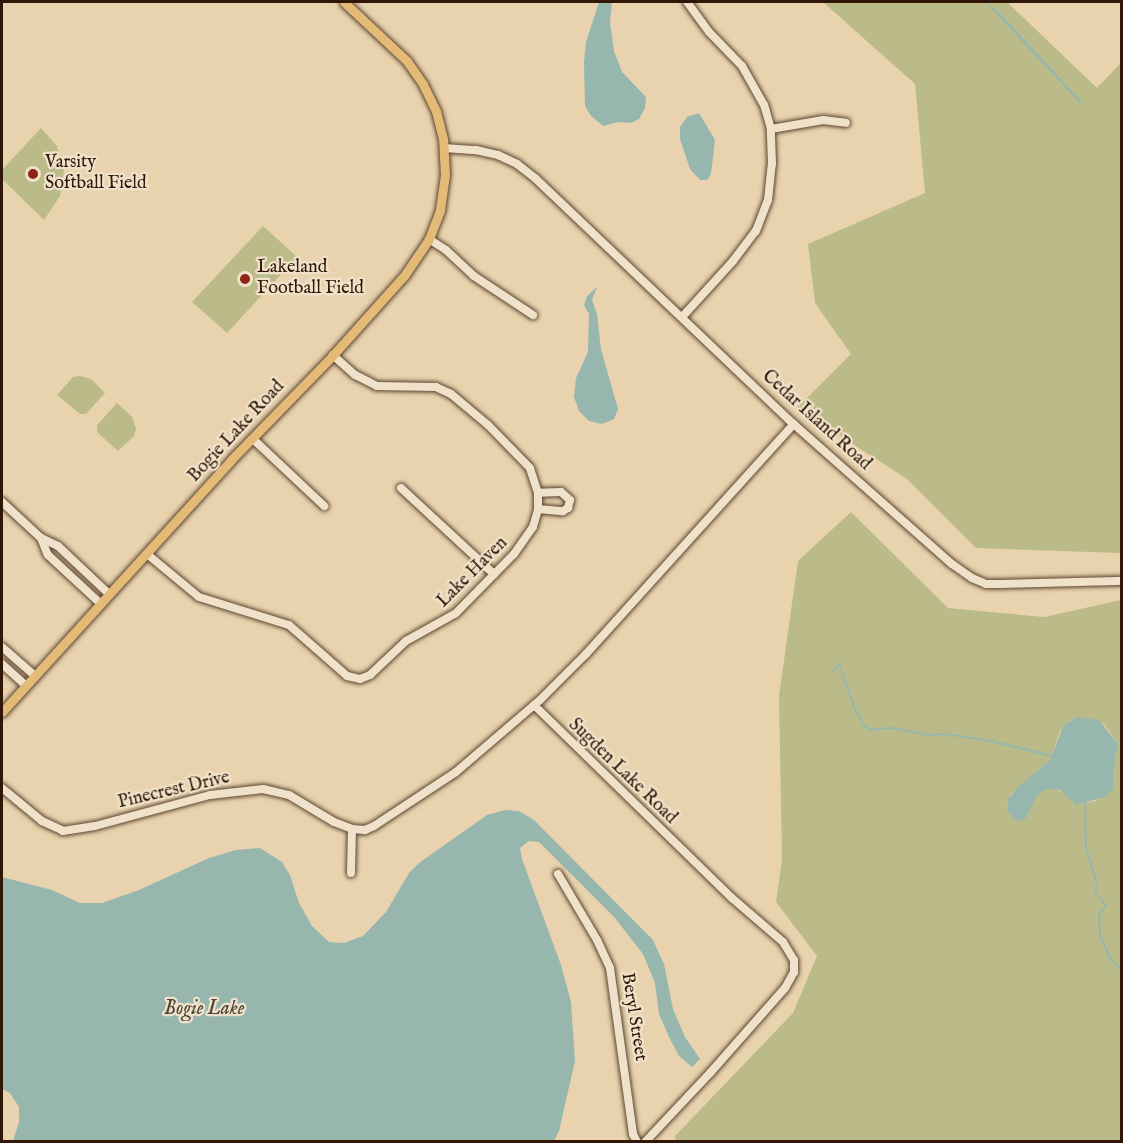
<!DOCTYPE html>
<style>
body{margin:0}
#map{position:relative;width:1123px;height:1143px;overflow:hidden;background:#e8d3ae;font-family:"IM FELL English",serif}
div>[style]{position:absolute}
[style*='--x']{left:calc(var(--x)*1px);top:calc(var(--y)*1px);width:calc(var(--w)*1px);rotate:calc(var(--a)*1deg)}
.green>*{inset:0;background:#babb88}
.water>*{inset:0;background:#97b7ae}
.stream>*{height:2px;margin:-1px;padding:0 1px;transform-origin:1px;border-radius:1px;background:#97b7ae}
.roads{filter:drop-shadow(0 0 2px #5d4531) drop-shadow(0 0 2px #5d4531)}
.minor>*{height:8px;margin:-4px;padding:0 4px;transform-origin:4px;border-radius:4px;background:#f0e2ca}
.major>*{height:9px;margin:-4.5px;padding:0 4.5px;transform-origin:4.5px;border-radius:4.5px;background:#e4ba77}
.dots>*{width:16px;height:16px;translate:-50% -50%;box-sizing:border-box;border:3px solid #f0e2ca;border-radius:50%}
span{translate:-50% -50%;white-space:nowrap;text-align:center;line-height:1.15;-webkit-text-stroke:4.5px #f0e2ca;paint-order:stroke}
.poi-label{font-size:18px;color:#2f1607}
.left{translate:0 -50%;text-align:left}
.street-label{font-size:18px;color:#2f1607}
.water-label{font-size:20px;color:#4e4639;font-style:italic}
.frame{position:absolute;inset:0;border:3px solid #2f1607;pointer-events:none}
</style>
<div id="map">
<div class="green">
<div style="clip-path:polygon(823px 2px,1007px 2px,1097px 88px,1121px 63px,1121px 553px,976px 548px,907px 479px,797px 408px,851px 354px,815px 303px,808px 244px,925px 193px,915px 84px)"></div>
<div style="clip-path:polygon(41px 128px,57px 146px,64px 171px,60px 196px,44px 220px,2px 179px,2px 170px)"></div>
<div style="clip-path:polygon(263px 226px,297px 257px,227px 333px,192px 302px)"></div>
<div style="clip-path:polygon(80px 376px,91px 379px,105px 393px,86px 414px,80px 414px,57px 395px,73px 377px)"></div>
<div style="clip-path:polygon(117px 403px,132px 417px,136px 429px,134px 436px,118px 451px,97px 432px,97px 425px)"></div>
<div style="clip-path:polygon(evenodd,851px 512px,948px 608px,1044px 617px,1121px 600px,1121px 1141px,676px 1142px,675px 1136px,793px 1013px,817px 956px,776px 902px,782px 859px,779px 696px,798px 561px,851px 512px,1072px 719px,1104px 724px,1118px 744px,1113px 774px,1114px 788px,1095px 801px,1079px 804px,1072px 802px,1065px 793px,1052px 788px,1046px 789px,1036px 797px,1007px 803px,1011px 794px,1050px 760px,1060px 731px,1072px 719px)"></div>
</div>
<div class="water">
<div style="clip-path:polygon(599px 2px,612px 2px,610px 22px,614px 51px,622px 72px,646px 97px,645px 108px,639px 119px,631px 123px,618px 122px,603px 126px,591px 116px,585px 106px,584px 62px,586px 42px)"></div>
<div style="clip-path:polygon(985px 2px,999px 12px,1082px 102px,1080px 103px)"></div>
<div style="clip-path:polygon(699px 113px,715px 140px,711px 174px,707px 180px,700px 180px,690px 169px,680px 139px,680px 127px,687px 117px)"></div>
<div style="clip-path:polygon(597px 287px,592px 300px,597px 314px,601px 349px,618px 409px,614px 419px,602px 424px,589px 421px,579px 411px,574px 397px,576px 378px,588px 352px,589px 314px,584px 305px,587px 296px)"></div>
<div style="clip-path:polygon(1076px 717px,1099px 720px,1118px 744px,1113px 774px,1114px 788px,1105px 797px,1076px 805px,1060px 790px,1046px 789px,1036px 797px,1025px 819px,1017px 821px,1008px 812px,1008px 799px,1016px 789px,1050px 760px,1063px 726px)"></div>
<div style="clip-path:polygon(505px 810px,519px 811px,534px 820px,653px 940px,664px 964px,673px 1009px,685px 1037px,700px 1059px,692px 1067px,679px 1056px,669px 1037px,659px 1014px,655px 983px,643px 954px,615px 918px,539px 842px,529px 841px,520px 848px,522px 859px,561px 965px,571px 1002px,575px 1061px,559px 1131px,554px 1141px,13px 1141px,19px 1122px,19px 1107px,10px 1093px,2px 1089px,2px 877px,52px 890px,80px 903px,102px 903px,139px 890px,209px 858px,236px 850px,260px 848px,282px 862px,290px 875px,299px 903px,312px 926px,329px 942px,344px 943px,363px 936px,386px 912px,409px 873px,419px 863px,487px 815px)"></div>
</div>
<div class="stream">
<div style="--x:833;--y:671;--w:9;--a:-49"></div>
<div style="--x:839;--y:664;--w:46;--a:70.8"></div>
<div style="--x:854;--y:707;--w:20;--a:63"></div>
<div style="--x:863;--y:725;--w:9;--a:36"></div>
<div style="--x:870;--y:730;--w:22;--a:-5"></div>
<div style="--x:892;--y:728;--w:36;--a:11"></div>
<div style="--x:927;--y:735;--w:18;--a:-3"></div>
<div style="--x:945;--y:734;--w:47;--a:8.7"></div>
<div style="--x:991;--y:741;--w:63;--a:13.8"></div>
<div style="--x:1085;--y:802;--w:46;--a:88.8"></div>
<div style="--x:1086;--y:848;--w:38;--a:73"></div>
<div style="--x:1097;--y:884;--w:9;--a:96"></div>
<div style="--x:1096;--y:893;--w:16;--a:52"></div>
<div style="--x:1106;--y:906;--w:11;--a:128"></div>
<div style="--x:1099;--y:915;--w:20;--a:87"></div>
<div style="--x:1100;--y:935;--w:26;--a:67"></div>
<div style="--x:1110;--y:959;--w:16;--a:43"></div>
</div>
<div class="roads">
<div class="minor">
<div style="--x:771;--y:129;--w:53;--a:-9.8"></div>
<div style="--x:823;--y:120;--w:23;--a:7"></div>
<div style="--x:444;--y:148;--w:32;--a:4"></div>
<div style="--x:476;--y:150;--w:23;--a:13"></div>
<div style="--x:498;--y:155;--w:21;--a:25"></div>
<div style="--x:517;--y:164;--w:23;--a:38"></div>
<div style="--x:535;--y:178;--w:351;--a:43.6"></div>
<div style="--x:789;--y:420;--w:217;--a:41.5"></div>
<div style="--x:952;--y:564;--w:24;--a:35"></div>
<div style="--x:972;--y:578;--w:15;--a:23"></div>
<div style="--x:986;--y:584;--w:18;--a:0"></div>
<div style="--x:1004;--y:584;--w:118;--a:-1.5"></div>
<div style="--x:429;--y:239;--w:20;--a:33"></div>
<div style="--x:446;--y:250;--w:38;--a:43"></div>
<div style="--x:474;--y:276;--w:71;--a:33.5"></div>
<div style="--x:683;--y:316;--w:74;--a:-47.7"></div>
<div style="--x:733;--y:261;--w:38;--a:-53"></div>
<div style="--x:756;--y:231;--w:33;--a:-69"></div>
<div style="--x:768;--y:200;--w:36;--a:-84"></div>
<div style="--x:772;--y:164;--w:35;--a:-92"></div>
<div style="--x:771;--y:129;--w:25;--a:-106"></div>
<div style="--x:764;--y:105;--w:45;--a:-119.4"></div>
<div style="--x:742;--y:66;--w:47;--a:-134.1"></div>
<div style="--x:709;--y:32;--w:37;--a:-126"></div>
<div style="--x:253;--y:439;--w:98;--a:43.3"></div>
<div style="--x:401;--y:488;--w:127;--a:42.8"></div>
<div style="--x:2;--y:502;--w:53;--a:42.7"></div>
<div style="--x:41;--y:538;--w:19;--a:25"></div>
<div style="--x:58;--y:546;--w:71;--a:43.3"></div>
<div style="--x:538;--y:509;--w:25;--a:5"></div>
<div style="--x:563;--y:511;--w:6;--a:-31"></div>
<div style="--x:568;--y:508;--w:8;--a:-76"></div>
<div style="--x:570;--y:500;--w:12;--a:-138"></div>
<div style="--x:561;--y:492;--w:23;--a:178"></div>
<div style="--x:41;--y:538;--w:18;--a:68"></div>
<div style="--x:48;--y:555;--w:72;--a:42.8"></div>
<div style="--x:147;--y:554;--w:67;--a:39.6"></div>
<div style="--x:199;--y:597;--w:94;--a:17.3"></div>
<div style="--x:289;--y:625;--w:77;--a:41.3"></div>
<div style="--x:347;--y:676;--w:13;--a:13"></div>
<div style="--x:360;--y:679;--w:11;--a:-22"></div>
<div style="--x:370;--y:675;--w:50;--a:-43.4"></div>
<div style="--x:406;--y:641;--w:57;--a:-29.2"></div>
<div style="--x:456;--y:613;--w:83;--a:-45.5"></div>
<div style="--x:514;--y:554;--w:33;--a:-55"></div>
<div style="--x:533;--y:527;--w:19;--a:-74"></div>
<div style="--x:538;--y:509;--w:16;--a:-90"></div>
<div style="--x:538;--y:493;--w:26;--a:-108"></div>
<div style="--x:530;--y:468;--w:60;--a:-134.3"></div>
<div style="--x:488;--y:425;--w:48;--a:-140"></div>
<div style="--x:451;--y:394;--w:17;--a:-155"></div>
<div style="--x:436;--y:387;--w:59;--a:-179"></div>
<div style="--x:377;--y:386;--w:25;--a:-153"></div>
<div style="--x:355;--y:375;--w:30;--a:-138"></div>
<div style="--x:2;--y:647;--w:43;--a:41.2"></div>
<div style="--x:2;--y:664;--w:31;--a:42"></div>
<div style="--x:534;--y:705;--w:277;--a:44.3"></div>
<div style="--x:732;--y:898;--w:67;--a:40.8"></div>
<div style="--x:783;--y:942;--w:21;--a:59"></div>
<div style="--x:794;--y:960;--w:12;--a:90"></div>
<div style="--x:794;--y:972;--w:18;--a:119"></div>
<div style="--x:785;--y:988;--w:113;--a:131.4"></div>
<div style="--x:710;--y:1073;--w:95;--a:133.3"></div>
<div style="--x:2;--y:788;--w:52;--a:39.5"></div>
<div style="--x:42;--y:821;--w:23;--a:25"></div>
<div style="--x:63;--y:831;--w:32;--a:-9"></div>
<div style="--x:95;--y:826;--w:119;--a:-15.1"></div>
<div style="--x:210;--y:795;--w:53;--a:-6.5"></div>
<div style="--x:263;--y:789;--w:27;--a:13"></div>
<div style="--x:289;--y:795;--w:52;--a:31"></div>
<div style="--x:334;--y:822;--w:19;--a:21"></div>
<div style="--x:352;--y:829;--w:13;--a:4"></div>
<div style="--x:365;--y:830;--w:10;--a:-24"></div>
<div style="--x:374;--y:826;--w:98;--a:-33.4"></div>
<div style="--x:456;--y:772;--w:111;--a:-40.6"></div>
<div style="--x:540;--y:700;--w:65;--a:-45"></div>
<div style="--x:586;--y:654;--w:310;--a:-47.9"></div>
<div style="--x:351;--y:873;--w:44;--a:-88.7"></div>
<div style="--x:558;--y:874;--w:77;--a:59.4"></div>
<div style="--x:597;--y:940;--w:31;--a:65"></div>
<div style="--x:610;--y:968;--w:168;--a:82.1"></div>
<div style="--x:633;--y:1134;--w:9;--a:63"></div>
</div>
<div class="major">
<div style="--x:2;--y:712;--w:342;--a:-47.7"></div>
<div style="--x:232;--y:459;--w:145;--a:-45.8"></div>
<div style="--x:333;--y:355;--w:106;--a:-48.1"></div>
<div style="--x:404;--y:276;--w:45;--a:-56"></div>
<div style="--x:429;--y:239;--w:31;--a:-69"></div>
<div style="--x:440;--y:210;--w:35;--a:-82"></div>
<div style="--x:445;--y:175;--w:36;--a:-93"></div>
<div style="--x:443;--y:139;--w:29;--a:-104"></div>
<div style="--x:436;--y:111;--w:30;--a:-116"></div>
<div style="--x:423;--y:84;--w:28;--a:-125"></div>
<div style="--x:407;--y:61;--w:86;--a:-136.9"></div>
</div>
</div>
<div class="dots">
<div style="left:33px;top:174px;background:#8f2418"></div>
<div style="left:245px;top:279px;background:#8f2418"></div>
</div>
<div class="poi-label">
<span class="left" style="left:45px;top:174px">Varsity<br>Softball Field</span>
<span class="left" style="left:257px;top:279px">Lakeland<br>Football Field</span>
</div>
<div class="street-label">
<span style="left:816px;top:421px;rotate:42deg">Cedar Island Road</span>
<span style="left:237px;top:432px;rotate:-47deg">Bogie Lake Road</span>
<span style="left:473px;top:573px;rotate:-45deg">Lake Haven</span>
<span style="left:622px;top:772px;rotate:44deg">Sugden Lake Road</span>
<span style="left:174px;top:791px;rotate:-13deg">Pinecrest Drive</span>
<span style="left:633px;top:1017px;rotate:81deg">Beryl Street</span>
</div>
<div class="water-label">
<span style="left:204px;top:1008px">Bogie Lake</span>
</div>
<div class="frame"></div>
</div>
